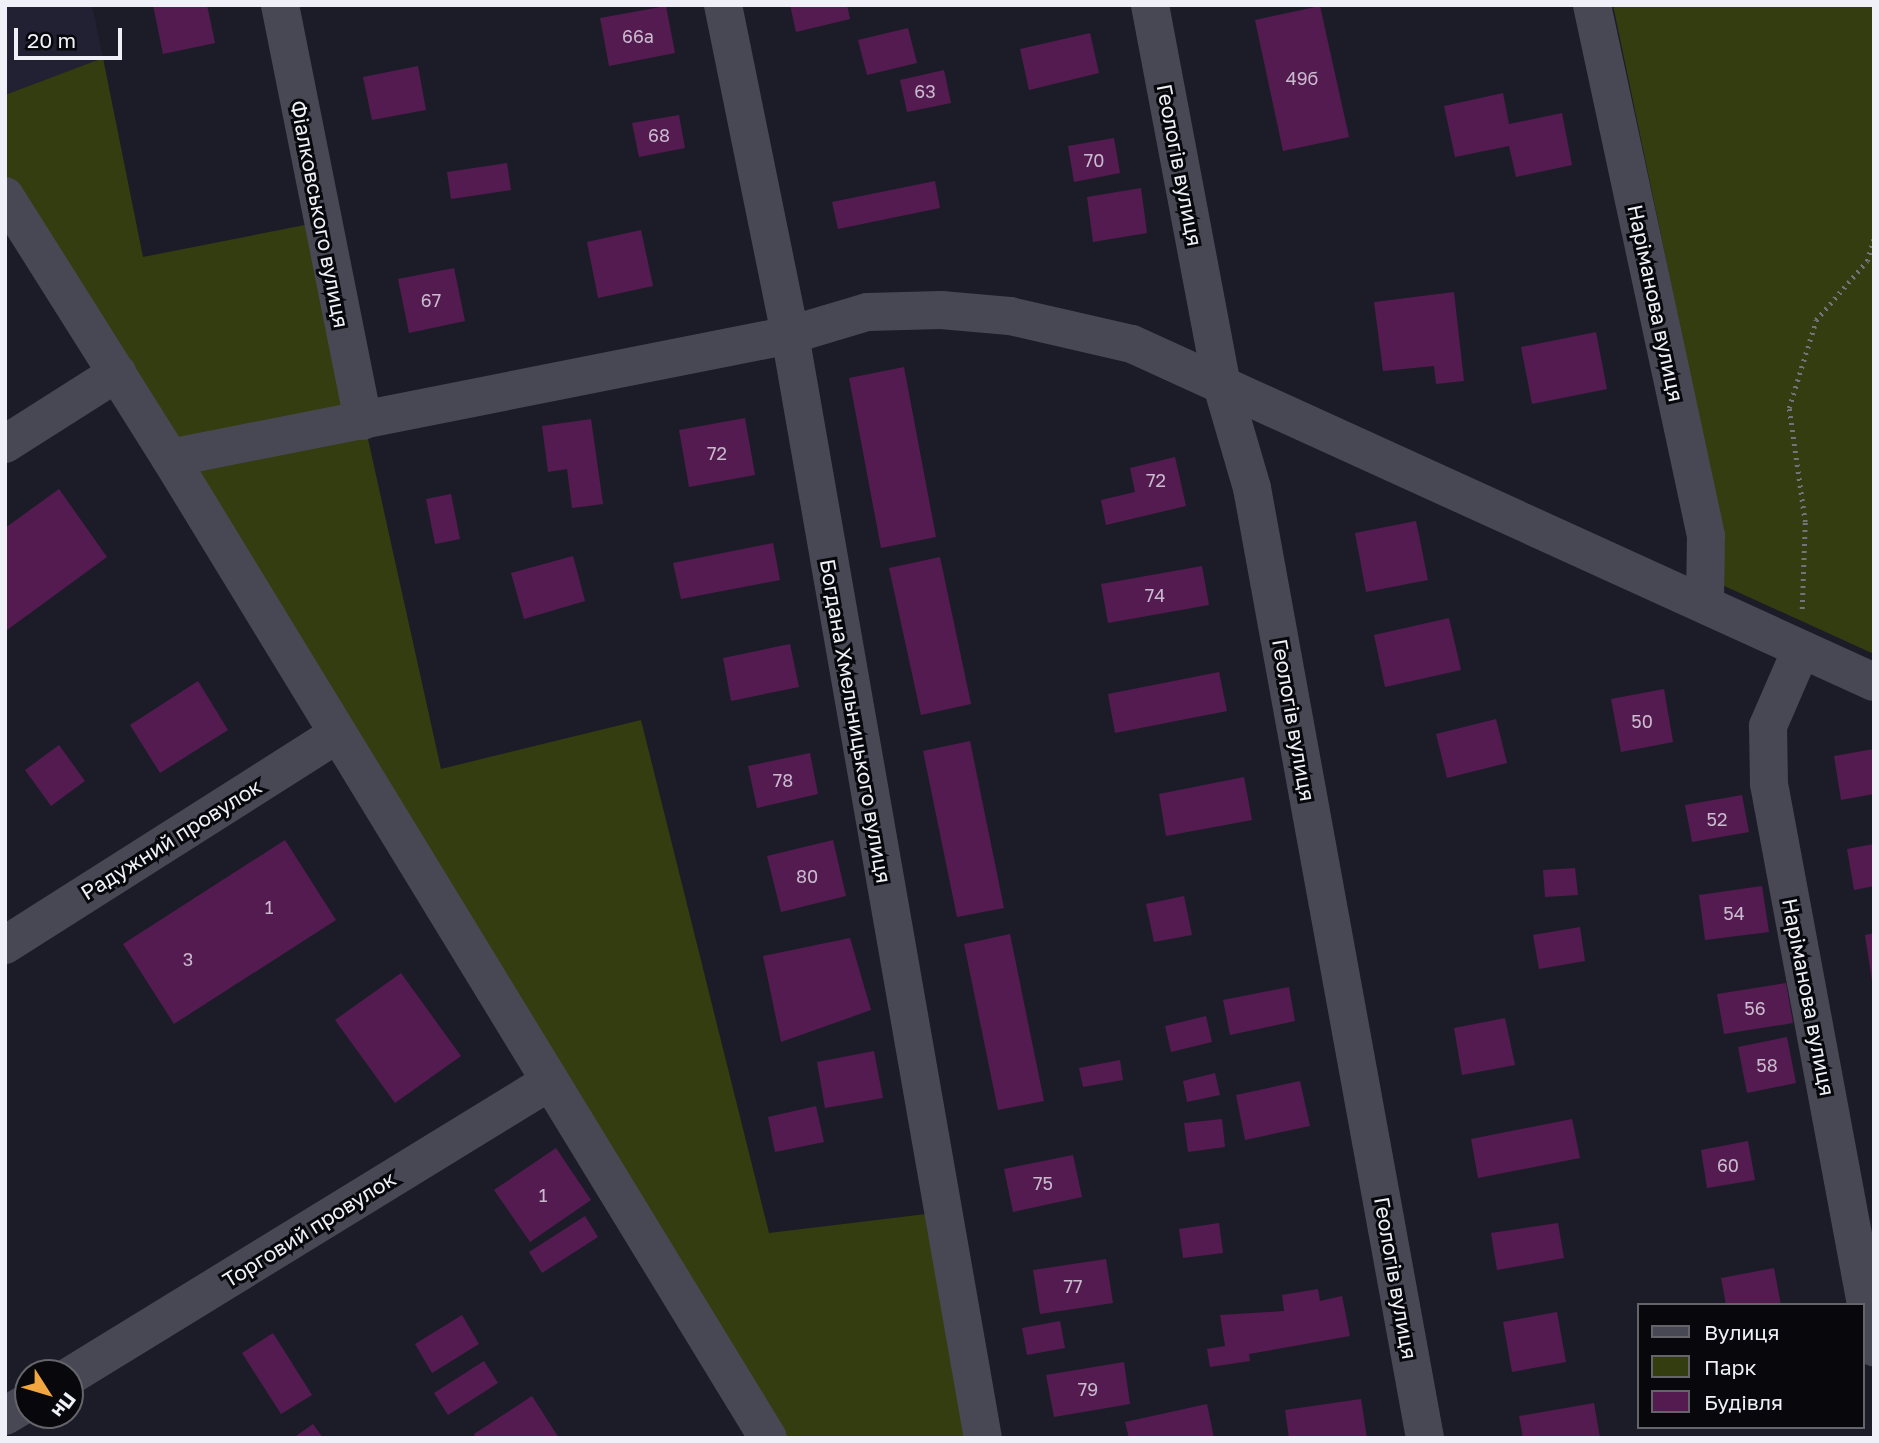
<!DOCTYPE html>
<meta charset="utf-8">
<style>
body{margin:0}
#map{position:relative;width:1879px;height:1443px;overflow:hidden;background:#1c1c28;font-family:"Golos Text",sans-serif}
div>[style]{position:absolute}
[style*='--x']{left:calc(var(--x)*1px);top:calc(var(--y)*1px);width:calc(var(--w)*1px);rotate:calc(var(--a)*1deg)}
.built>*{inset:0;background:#222133}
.green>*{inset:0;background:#343d0f}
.building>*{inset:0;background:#541b50}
.path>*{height:4.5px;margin-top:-2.25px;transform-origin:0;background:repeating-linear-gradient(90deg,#73737e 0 2px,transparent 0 7px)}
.minor>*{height:38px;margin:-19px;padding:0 19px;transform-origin:19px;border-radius:19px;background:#484855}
span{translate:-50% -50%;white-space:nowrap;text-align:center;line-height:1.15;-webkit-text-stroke:6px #07070c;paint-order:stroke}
.number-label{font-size:18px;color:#c9bbce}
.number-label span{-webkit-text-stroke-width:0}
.street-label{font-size:21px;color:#f0f0f8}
.frame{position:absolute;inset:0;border:7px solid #f0f0f8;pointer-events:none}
.legend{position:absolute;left:1637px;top:1303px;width:228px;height:126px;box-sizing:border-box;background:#07070c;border:2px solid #64646a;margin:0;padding:9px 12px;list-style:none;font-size:21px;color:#f0f0f8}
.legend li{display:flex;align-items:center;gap:14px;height:35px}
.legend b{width:35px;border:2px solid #64646a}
.north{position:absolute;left:14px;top:1359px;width:70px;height:70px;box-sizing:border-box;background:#07070c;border:2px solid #64646a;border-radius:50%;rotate:127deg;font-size:19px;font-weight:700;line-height:28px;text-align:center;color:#f0f0f8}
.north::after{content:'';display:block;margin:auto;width:24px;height:32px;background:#f1a640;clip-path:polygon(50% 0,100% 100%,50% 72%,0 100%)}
.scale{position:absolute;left:14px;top:28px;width:108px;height:32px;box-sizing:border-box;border:4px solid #f0f0f8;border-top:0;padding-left:9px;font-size:21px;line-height:24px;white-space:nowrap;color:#f0f0f8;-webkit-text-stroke:5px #07070c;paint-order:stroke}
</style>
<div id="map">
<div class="built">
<div style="clip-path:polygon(5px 5px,92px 5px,103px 58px,5px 95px)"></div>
</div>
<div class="green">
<div style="clip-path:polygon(1613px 5px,1874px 5px,1874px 654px,1720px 584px,1725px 542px)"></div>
<div style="clip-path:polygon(103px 58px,143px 257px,320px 222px,441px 769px,641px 720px,769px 1233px,943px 1212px,983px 1438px,768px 1438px,5px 196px,5px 95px)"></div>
</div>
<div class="building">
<div style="clip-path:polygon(153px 5px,207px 5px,215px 43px,163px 54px)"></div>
<div style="clip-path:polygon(790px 5px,847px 5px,850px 19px,796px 32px)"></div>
<div style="clip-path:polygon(666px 6px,675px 53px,609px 66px,600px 18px)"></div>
<div style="clip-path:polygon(1320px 6px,1349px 137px,1283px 151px,1255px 20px)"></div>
<div style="clip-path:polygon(908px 28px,917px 63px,867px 75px,858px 40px)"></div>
<div style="clip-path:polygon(1090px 33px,1099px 73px,1029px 90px,1020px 49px)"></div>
<div style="clip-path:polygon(418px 66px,426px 110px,372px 120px,363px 77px)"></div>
<div style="clip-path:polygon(944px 70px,951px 103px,907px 112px,900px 80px)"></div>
<div style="clip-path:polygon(1503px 93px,1509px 124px,1562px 113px,1572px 165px,1516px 177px,1509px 146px,1455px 157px,1444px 106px)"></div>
<div style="clip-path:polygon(679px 115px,685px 148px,639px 157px,632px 123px)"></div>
<div style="clip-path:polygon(1114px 138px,1120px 173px,1074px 182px,1068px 146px)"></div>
<div style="clip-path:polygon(507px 163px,511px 190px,451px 199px,447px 172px)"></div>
<div style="clip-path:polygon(935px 181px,940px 208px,838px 229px,832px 202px)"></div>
<div style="clip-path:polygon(1141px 188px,1147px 233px,1093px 242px,1087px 197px)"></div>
<div style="clip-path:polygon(641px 230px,653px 286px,598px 298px,587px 242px)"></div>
<div style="clip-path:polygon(454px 268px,465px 321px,409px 333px,398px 279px)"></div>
<div style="clip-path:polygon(1454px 292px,1464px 381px,1436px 384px,1434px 366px,1383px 371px,1374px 302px)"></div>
<div style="clip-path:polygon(1596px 332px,1607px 389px,1532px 404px,1521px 347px)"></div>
<div style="clip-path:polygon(904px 367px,936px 537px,881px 548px,849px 378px)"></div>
<div style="clip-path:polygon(745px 418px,755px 475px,689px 487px,679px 430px)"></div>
<div style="clip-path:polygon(591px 419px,603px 504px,572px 508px,567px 469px,548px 472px,542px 426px)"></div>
<div style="clip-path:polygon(1175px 457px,1186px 506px,1106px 525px,1101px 500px,1135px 492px,1130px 468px)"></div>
<div style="clip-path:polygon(59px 489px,107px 557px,7px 630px,5px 528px)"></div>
<div style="clip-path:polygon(451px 494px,460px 539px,435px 544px,426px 499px)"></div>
<div style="clip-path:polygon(1416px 521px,1428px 580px,1366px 592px,1355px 533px)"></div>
<div style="clip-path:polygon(773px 543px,780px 580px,681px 599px,673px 563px)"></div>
<div style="clip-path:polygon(573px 556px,585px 601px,524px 619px,511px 573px)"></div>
<div style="clip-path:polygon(940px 557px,971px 704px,921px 715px,889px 568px)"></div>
<div style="clip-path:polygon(1202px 566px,1209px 605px,1108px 623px,1101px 584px)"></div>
<div style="clip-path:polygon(1449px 618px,1461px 670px,1385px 687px,1374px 635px)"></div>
<div style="clip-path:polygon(790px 644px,799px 687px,731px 701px,723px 658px)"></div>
<div style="clip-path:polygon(1219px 672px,1227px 711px,1115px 733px,1108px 694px)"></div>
<div style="clip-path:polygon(198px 681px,228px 730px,160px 773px,130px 725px)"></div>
<div style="clip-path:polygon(1664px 689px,1673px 742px,1621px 752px,1611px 699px)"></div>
<div style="clip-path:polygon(1496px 719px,1507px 763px,1447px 778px,1436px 734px)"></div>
<div style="clip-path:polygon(970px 741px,1004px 908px,957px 917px,923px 751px)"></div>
<div style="clip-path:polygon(59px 745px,85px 781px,51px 806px,25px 770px)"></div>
<div style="clip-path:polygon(1874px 749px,1874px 794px,1841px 800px,1834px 756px)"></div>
<div style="clip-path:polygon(810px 753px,818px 794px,757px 808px,748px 766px)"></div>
<div style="clip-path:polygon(1244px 777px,1252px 820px,1166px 836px,1159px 794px)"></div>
<div style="clip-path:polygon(1742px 795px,1749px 832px,1692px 842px,1685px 805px)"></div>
<div style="clip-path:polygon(285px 840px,336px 920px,174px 1024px,123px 944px)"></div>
<div style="clip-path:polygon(833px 840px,846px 896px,781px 912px,767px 856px)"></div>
<div style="clip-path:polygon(1874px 844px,1874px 886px,1854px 890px,1847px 849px)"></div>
<div style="clip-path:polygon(1575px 868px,1578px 895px,1545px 897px,1543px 870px)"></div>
<div style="clip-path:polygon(1762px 886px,1769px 932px,1705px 940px,1699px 895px)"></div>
<div style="clip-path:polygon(1184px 896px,1192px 935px,1154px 942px,1146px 904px)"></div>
<div style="clip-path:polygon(1580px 927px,1585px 961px,1539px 969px,1533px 935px)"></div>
<div style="clip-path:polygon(1874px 933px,1874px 981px,1872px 981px,1865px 935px)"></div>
<div style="clip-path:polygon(1010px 934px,1044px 1101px,998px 1110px,964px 944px)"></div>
<div style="clip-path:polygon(850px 938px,871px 1010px,781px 1042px,763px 956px)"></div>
<div style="clip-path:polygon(401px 973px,461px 1056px,395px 1103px,335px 1020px)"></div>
<div style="clip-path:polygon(1786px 983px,1793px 1023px,1724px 1034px,1717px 994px)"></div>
<div style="clip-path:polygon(1289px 987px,1295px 1021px,1230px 1035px,1223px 1000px)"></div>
<div style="clip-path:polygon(1206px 1016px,1212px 1042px,1171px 1052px,1165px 1026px)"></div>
<div style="clip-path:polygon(1505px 1018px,1515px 1065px,1462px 1075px,1454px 1028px)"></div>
<div style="clip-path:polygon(1787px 1037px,1796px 1083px,1747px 1093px,1738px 1047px)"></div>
<div style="clip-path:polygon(874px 1051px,883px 1098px,825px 1108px,817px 1062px)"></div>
<div style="clip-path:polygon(1120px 1060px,1123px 1080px,1083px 1087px,1079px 1068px)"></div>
<div style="clip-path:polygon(1215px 1073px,1220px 1095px,1187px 1102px,1183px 1081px)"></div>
<div style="clip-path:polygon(1300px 1081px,1310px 1126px,1245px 1140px,1236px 1095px)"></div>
<div style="clip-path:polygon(816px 1106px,824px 1142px,775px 1152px,768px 1117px)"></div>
<div style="clip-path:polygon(1222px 1119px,1225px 1147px,1188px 1152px,1184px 1123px)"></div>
<div style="clip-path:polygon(1572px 1119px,1580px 1158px,1478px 1178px,1471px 1139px)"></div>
<div style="clip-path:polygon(1748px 1141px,1755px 1180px,1707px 1188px,1701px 1150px)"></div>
<div style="clip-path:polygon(556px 1148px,591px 1200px,530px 1242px,494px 1190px)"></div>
<div style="clip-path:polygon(1073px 1155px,1082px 1197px,1013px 1212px,1004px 1169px)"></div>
<div style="clip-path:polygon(585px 1216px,598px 1237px,542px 1273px,529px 1252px)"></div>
<div style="clip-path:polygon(1219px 1223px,1223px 1253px,1183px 1258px,1179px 1229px)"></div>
<div style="clip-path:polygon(1558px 1223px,1564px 1258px,1497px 1270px,1491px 1233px)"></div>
<div style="clip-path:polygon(1106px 1259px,1113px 1303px,1040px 1314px,1033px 1270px)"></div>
<div style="clip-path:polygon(1774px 1268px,1781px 1305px,1726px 1305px,1721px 1278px)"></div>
<div style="clip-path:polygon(1318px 1289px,1320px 1301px,1342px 1296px,1350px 1336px,1249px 1354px,1250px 1361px,1210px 1367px,1207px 1349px,1225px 1346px,1220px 1315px,1284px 1311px,1282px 1295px)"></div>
<div style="clip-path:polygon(1557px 1312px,1566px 1362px,1512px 1372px,1503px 1322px)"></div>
<div style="clip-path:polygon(462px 1315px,479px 1344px,432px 1373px,415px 1344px)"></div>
<div style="clip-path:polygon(1060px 1321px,1065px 1348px,1027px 1355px,1022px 1328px)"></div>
<div style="clip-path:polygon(273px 1333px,312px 1395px,281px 1414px,242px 1353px)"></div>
<div style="clip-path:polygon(484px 1361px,498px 1383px,448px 1415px,434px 1393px)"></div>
<div style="clip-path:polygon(1124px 1362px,1130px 1404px,1054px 1417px,1046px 1375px)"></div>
<div style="clip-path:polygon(532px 1396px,559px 1438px,476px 1438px,474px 1434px)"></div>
<div style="clip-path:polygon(1361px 1399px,1367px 1438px,1289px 1438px,1285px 1410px)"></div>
<div style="clip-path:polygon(1594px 1403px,1600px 1438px,1523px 1438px,1519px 1416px)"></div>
<div style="clip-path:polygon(1207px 1404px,1214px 1438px,1129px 1438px,1125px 1422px)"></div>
<div style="clip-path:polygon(313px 1424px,323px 1438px,293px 1438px)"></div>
</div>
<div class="path">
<div style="--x:1802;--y:609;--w:87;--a:-88"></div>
<div style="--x:1805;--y:522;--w:115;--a:-98"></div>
<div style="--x:1789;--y:408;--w:92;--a:-72.9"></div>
<div style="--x:1816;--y:320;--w:78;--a:-49.2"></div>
<div style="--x:1867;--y:261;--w:24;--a:-73"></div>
</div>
<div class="minor">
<div style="--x:280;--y:5;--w:424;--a:78.7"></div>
<div style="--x:723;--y:5;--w:337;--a:78.5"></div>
<div style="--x:790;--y:335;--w:1120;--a:80.08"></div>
<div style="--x:1150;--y:5;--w:384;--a:79.3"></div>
<div style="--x:1221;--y:382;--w:110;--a:73.7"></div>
<div style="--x:1252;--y:488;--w:966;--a:79.68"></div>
<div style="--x:1592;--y:5;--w:543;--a:77.88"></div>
<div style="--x:1706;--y:536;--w:67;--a:90.9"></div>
<div style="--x:5;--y:196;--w:310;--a:57.8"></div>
<div style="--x:170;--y:458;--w:1148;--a:58.61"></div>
<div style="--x:5;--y:444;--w:133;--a:-32.4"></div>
<div style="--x:170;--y:458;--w:632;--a:-11.22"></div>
<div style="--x:790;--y:335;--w:80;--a:-16.6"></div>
<div style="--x:867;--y:312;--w:74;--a:-1.5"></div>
<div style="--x:941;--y:310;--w:69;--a:5"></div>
<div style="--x:1010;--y:316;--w:125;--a:12.9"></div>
<div style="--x:1132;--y:344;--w:815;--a:24.49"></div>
<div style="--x:1800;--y:652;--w:81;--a:113.4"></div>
<div style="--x:1768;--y:726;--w:58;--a:89"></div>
<div style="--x:1769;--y:784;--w:573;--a:79.44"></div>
<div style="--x:5;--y:945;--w:394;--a:-32.4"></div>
<div style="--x:70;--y:1376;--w:562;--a:-31.54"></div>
<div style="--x:5;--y:1416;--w:27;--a:-31"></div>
</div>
<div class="number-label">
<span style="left:638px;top:36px">66а</span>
<span style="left:1302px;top:78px">49б</span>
<span style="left:925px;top:91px">63</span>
<span style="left:659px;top:135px">68</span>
<span style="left:1094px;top:160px">70</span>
<span style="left:431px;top:300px">67</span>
<span style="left:717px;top:453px">72</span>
<span style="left:1156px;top:480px">72</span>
<span style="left:1155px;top:595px">74</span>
<span style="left:1642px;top:721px">50</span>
<span style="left:783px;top:780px">78</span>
<span style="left:1717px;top:819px">52</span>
<span style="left:807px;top:876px">80</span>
<span style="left:269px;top:907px">1</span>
<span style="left:1734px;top:913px">54</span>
<span style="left:188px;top:959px">3</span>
<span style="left:1755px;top:1008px">56</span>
<span style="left:1767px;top:1065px">58</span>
<span style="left:1728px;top:1165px">60</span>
<span style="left:1043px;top:1183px">75</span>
<span style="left:543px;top:1195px">1</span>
<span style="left:1073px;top:1286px">77</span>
<span style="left:1088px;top:1389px">79</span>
</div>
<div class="street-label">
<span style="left:1180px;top:165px;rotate:79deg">Геологів вулиця</span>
<span style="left:320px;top:214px;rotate:79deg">Фіалковського вулиця</span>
<span style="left:1656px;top:303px;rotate:78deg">Наріманова вулиця</span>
<span style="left:1294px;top:720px;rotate:80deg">Геологів вулиця</span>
<span style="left:856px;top:721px;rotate:80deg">Богдана Хмельницького вулиця</span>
<span style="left:171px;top:839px;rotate:-32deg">Радужний провулок</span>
<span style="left:1809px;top:997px;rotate:79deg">Наріманова вулиця</span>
<span style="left:309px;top:1229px;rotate:-32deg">Торговий провулок</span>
<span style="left:1396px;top:1278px;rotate:80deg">Геологів вулиця</span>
</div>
<div class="frame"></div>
<ul class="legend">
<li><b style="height:9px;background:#484855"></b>Вулиця</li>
<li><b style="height:19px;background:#343d0f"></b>Парк</li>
<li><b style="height:19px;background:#541b50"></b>Будівля</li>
</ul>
<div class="north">Пн</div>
<div class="scale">20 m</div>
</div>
